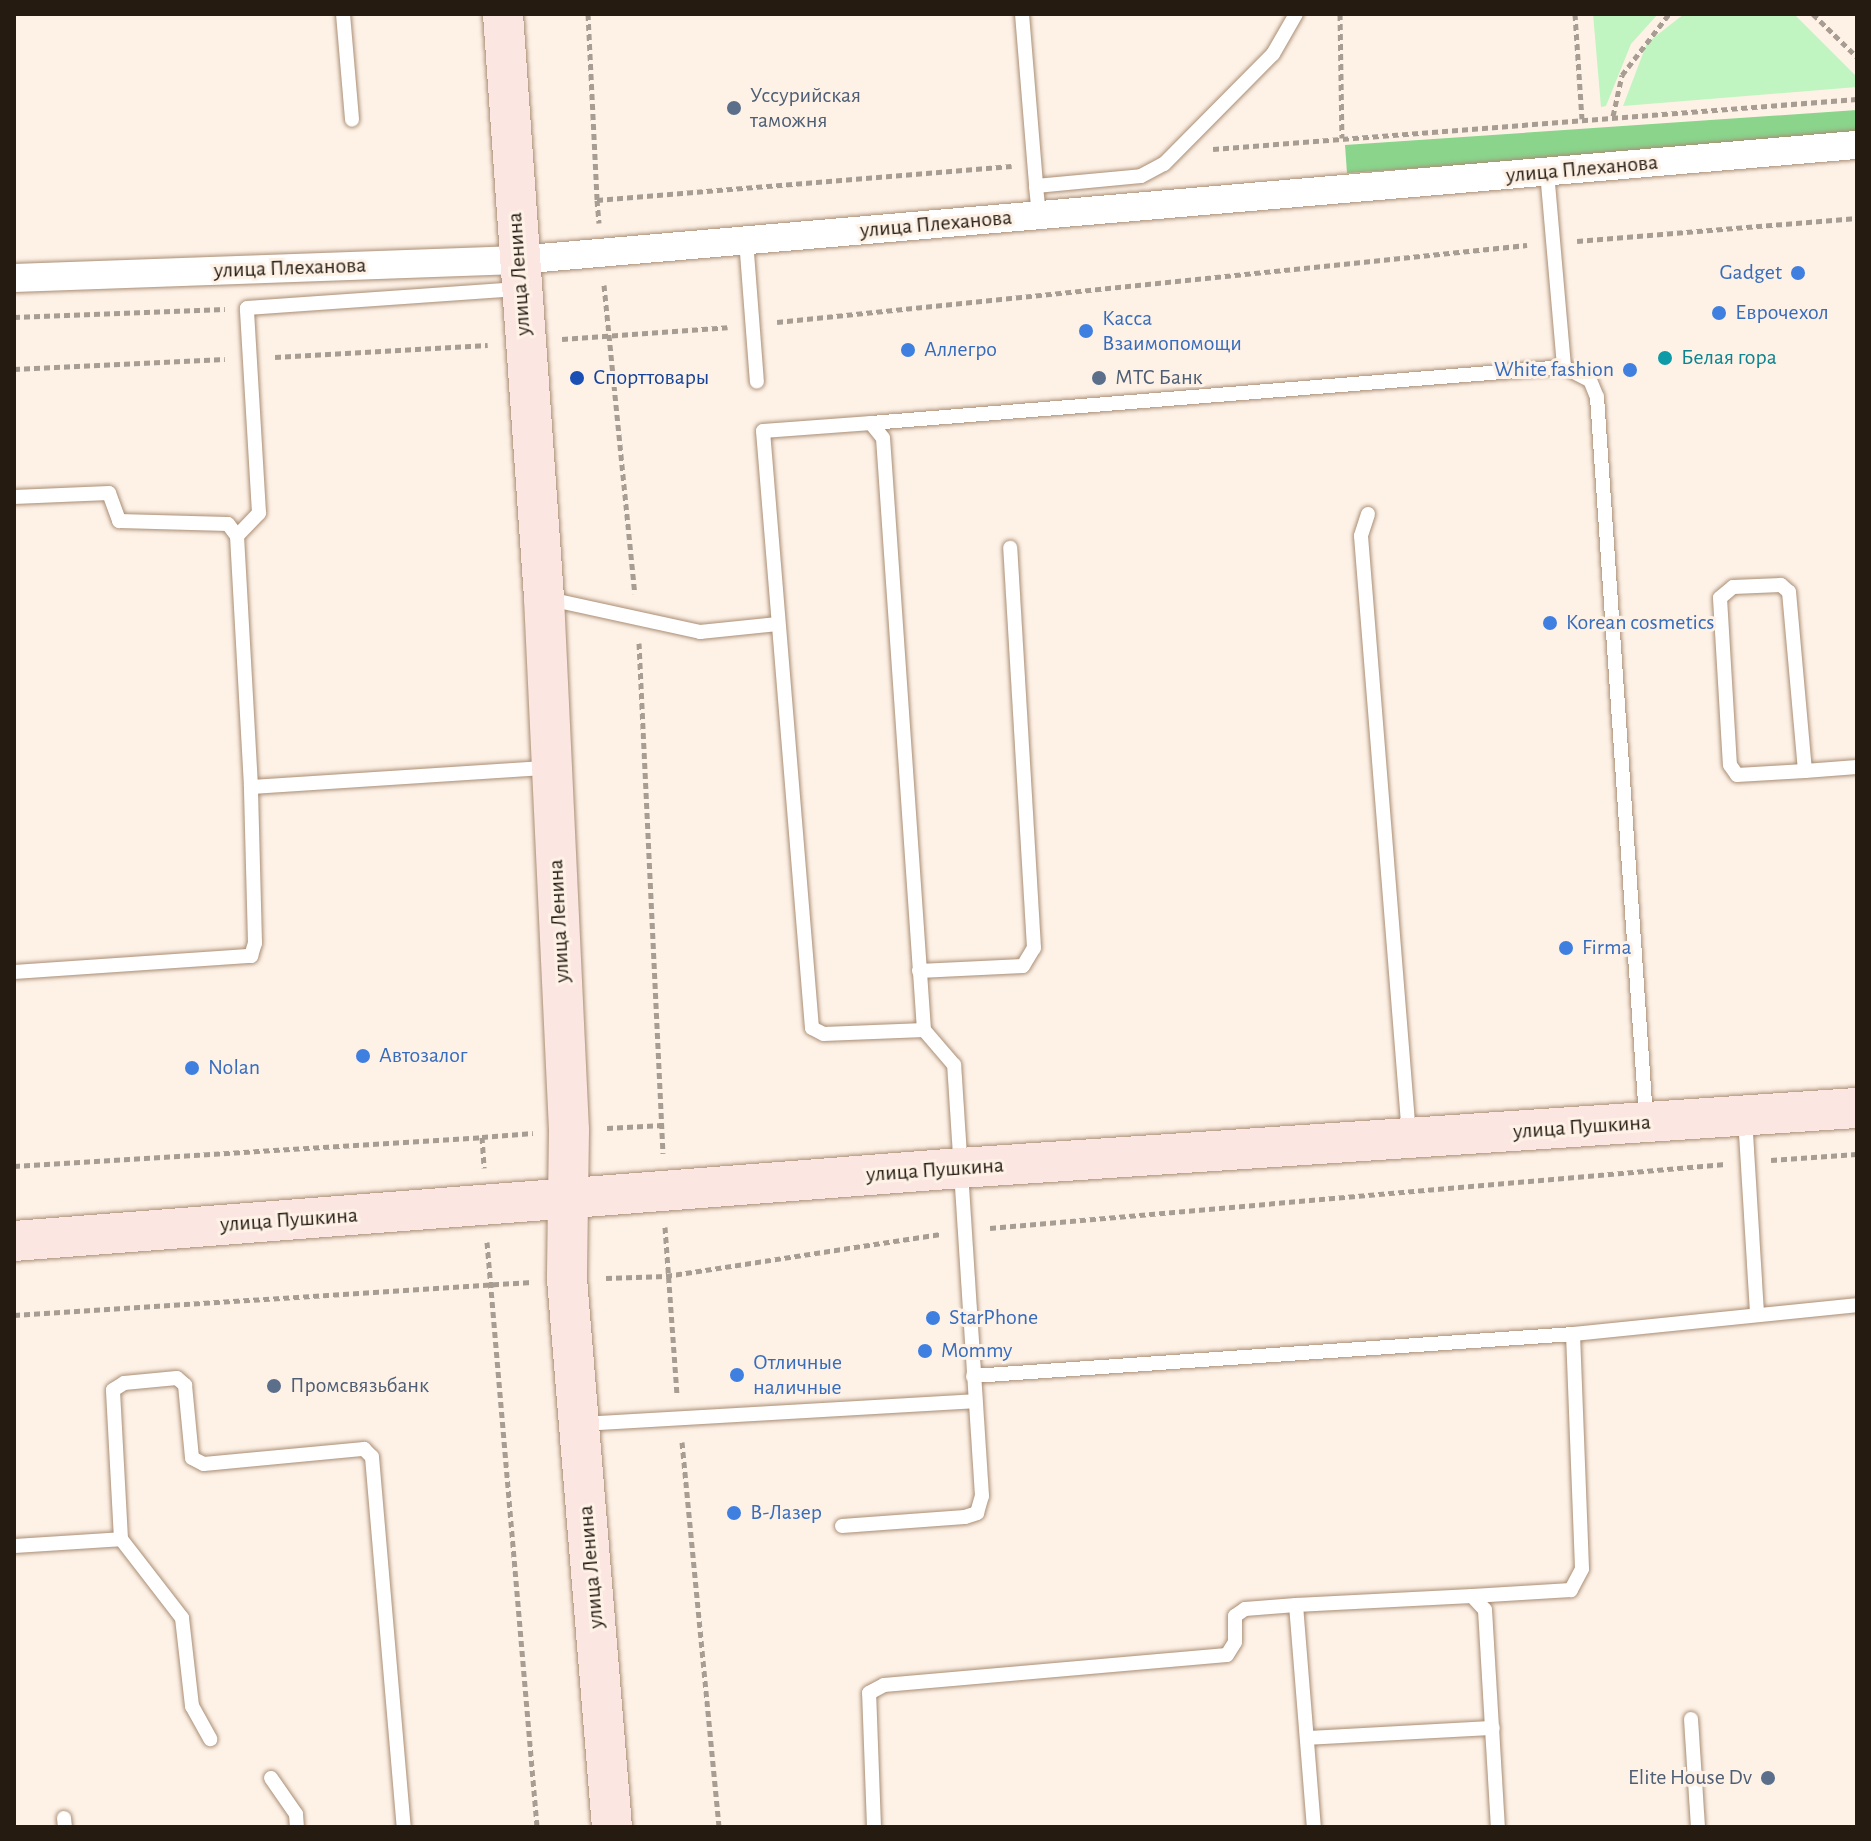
<!DOCTYPE html>
<meta charset="utf-8">
<style>
body{margin:0}
#map{position:relative;width:1871px;height:1841px;overflow:hidden;background:#fef2e7;font-family:"Alegreya Sans",sans-serif}
div>[style]{position:absolute}
[style*='--x']{left:calc(var(--x)*1px);top:calc(var(--y)*1px);width:calc(var(--w)*1px);rotate:calc(var(--a)*1deg)}
.green>*{inset:0;background:#c0f5c1}
.forest>*{inset:0;background:#8ad48c}
.path>*{height:5px;margin-top:-2.5px;transform-origin:0;background:repeating-linear-gradient(90deg,#a89d92 0 6px,transparent 0 10px)}
.roads{filter:drop-shadow(0 0 2px #a98d74) drop-shadow(0 0 2px #a98d74)}
.service>*{height:14px;margin:-7px;padding:0 7px;transform-origin:7px;border-radius:7px;background:#fff}
.minor>*{height:28px;margin:-14px;padding:0 14px;transform-origin:14px;border-radius:14px;background:#fff}
.secondary>*{height:40px;margin:-20px;padding:0 20px;transform-origin:20px;border-radius:20px;background:#fbe6e1}
.dots>*{width:22px;height:22px;translate:-50% -50%;box-sizing:border-box;border:4px solid #fef2e7;border-radius:50%}
span{translate:-50% -50%;white-space:nowrap;text-align:center;line-height:1.15;-webkit-text-stroke:6px #fef2e7;paint-order:stroke}
.service-label{font-size:22px;color:#4e5e75}
.left{translate:0 -50%;text-align:left}
.right{translate:-100% -50%;text-align:right}
.street-label{font-size:22px;color:#251b11}
.shop-label{font-size:22px;color:#366cbe}
.culture-label{font-size:22px;color:#0d838f}
.transit-label{font-size:22px;color:#164399}
.frame{position:absolute;inset:0;border:16px solid #251b11;pointer-events:none}
</style>
<div id="map">
<div class="green">
<div style="clip-path:polygon(1593px 14px,1658px 14px,1631px 44px,1606px 106px,1601px 107px)"></div>
<div style="clip-path:polygon(1684px 14px,1794px 14px,1857px 77px,1857px 87px,1623px 106px,1647px 43px)"></div>
</div>
<div class="forest">
<div style="clip-path:polygon(1857px 110px,1857px 139px,1347px 173px,1345px 145px)"></div>
</div>
<div class="path">
<div style="--x:588;--y:14;--w:186;--a:87.2"></div>
<div style="--x:597;--y:200;--w:416;--a:-4.7"></div>
<div style="--x:1340;--y:14;--w:124;--a:89.1"></div>
<div style="--x:1575;--y:14;--w:105;--a:86.2"></div>
<div style="--x:1813;--y:14;--w:62;--a:44.3"></div>
<div style="--x:1613;--y:116;--w:42;--a:-77.6"></div>
<div style="--x:1622;--y:75;--w:77;--a:-52.4"></div>
<div style="--x:1213;--y:149;--w:646;--a:-4.44"></div>
<div style="--x:597;--y:200;--w:23;--a:85"></div>
<div style="--x:1577;--y:241;--w:281;--a:-4.7"></div>
<div style="--x:604;--y:285;--w:310;--a:84.3"></div>
<div style="--x:14;--y:317;--w:211;--a:-2.2"></div>
<div style="--x:777;--y:322;--w:754;--a:-5.86"></div>
<div style="--x:562;--y:339;--w:166;--a:-4.1"></div>
<div style="--x:275;--y:357;--w:213;--a:-3.2"></div>
<div style="--x:14;--y:369;--w:211;--a:-2.7"></div>
<div style="--x:639;--y:643;--w:511;--a:87.31"></div>
<div style="--x:607;--y:1128;--w:56;--a:-3.1"></div>
<div style="--x:482;--y:1137;--w:51;--a:-4.5"></div>
<div style="--x:1771;--y:1160;--w:86;--a:-4"></div>
<div style="--x:14;--y:1166;--w:469;--a:-3.5"></div>
<div style="--x:482;--y:1137;--w:31;--a:86"></div>
<div style="--x:665;--y:1227;--w:169;--a:85.9"></div>
<div style="--x:990;--y:1228;--w:738;--a:-4.98"></div>
<div style="--x:487;--y:1242;--w:587;--a:85.11"></div>
<div style="--x:606;--y:1278;--w:60;--a:-1.9"></div>
<div style="--x:666;--y:1276;--w:278;--a:-8.7"></div>
<div style="--x:14;--y:1315;--w:519;--a:-3.65"></div>
<div style="--x:682;--y:1442;--w:387;--a:84.5"></div>
</div>
<div class="roads">
<div class="service">
<div style="--x:343;--y:14;--w:106;--a:85.1"></div>
<div style="--x:1022;--y:14;--w:173;--a:85.3"></div>
<div style="--x:1547;--y:172;--w:196;--a:85"></div>
<div style="--x:1564;--y:367;--w:29;--a:27"></div>
<div style="--x:1590;--y:380;--w:18;--a:68"></div>
<div style="--x:1597;--y:397;--w:723;--a:86.11"></div>
<div style="--x:1039;--y:215;--w:29;--a:-96"></div>
<div style="--x:1036;--y:186;--w:105;--a:-5.4"></div>
<div style="--x:1141;--y:176;--w:26;--a:-28"></div>
<div style="--x:1164;--y:164;--w:155;--a:-45.3"></div>
<div style="--x:1273;--y:54;--w:46;--a:-60.1"></div>
<div style="--x:746;--y:240;--w:142;--a:85.6"></div>
<div style="--x:871;--y:423;--w:695;--a:-4.62"></div>
<div style="--x:14;--y:497;--w:95;--a:-2.4"></div>
<div style="--x:109;--y:493;--w:30;--a:70"></div>
<div style="--x:119;--y:521;--w:109;--a:1.6"></div>
<div style="--x:228;--y:524;--w:15;--a:53"></div>
<div style="--x:237;--y:536;--w:251;--a:86.8"></div>
<div style="--x:1368;--y:514;--w:23;--a:108"></div>
<div style="--x:1361;--y:536;--w:601;--a:85.42"></div>
<div style="--x:237;--y:536;--w:32;--a:-46"></div>
<div style="--x:259;--y:513;--w:205;--a:-93.4"></div>
<div style="--x:247;--y:308;--w:274;--a:-4"></div>
<div style="--x:549;--y:599;--w:155;--a:12.3"></div>
<div style="--x:700;--y:632;--w:78;--a:-5.9"></div>
<div style="--x:1805;--y:771;--w:180;--a:-95.1"></div>
<div style="--x:1789;--y:592;--w:11;--a:-139"></div>
<div style="--x:1781;--y:585;--w:48;--a:177.6"></div>
<div style="--x:1733;--y:587;--w:17;--a:140"></div>
<div style="--x:1720;--y:598;--w:167;--a:86.6"></div>
<div style="--x:1730;--y:765;--w:12;--a:55"></div>
<div style="--x:1737;--y:775;--w:68;--a:-3.4"></div>
<div style="--x:1805;--y:771;--w:52;--a:-4.4"></div>
<div style="--x:919;--y:971;--w:104;--a:-2.8"></div>
<div style="--x:1023;--y:966;--w:21;--a:-59"></div>
<div style="--x:1034;--y:948;--w:401;--a:-93.4"></div>
<div style="--x:14;--y:972;--w:238;--a:-3.9"></div>
<div style="--x:251;--y:956;--w:14;--a:-73"></div>
<div style="--x:255;--y:943;--w:156;--a:-91.5"></div>
<div style="--x:251;--y:787;--w:298;--a:-3.7"></div>
<div style="--x:1745;--y:1117;--w:195;--a:86.5"></div>
<div style="--x:1573;--y:1334;--w:285;--a:-5.8"></div>
<div style="--x:973;--y:1376;--w:601;--a:-4"></div>
<div style="--x:1573;--y:1334;--w:235;--a:87.8"></div>
<div style="--x:1582;--y:1569;--w:24;--a:118"></div>
<div style="--x:1571;--y:1590;--w:99;--a:176.5"></div>
<div style="--x:580;--y:1424;--w:396;--a:-3.3"></div>
<div style="--x:842;--y:1526;--w:123;--a:-4.2"></div>
<div style="--x:965;--y:1517;--w:13;--a:-18"></div>
<div style="--x:977;--y:1513;--w:18;--a:-74"></div>
<div style="--x:982;--y:1496;--w:432;--a:-93.7"></div>
<div style="--x:954;--y:1065;--w:46;--a:-130.6"></div>
<div style="--x:924;--y:1030;--w:593;--a:-93.96"></div>
<div style="--x:883;--y:438;--w:19;--a:-129"></div>
<div style="--x:871;--y:423;--w:108;--a:175.8"></div>
<div style="--x:763;--y:431;--w:599;--a:85.31"></div>
<div style="--x:812;--y:1028;--w:13;--a:27"></div>
<div style="--x:824;--y:1034;--w:100;--a:-2.3"></div>
<div style="--x:121;--y:1539;--w:100;--a:52.3"></div>
<div style="--x:182;--y:1618;--w:89;--a:83.5"></div>
<div style="--x:192;--y:1706;--w:38;--a:61"></div>
<div style="--x:14;--y:1546;--w:107;--a:-3.7"></div>
<div style="--x:121;--y:1539;--w:149;--a:-93.1"></div>
<div style="--x:113;--y:1390;--w:13;--a:-32"></div>
<div style="--x:124;--y:1383;--w:53;--a:-5.4"></div>
<div style="--x:177;--y:1378;--w:11;--a:41"></div>
<div style="--x:185;--y:1385;--w:73;--a:84.5"></div>
<div style="--x:192;--y:1458;--w:13;--a:27"></div>
<div style="--x:204;--y:1464;--w:161;--a:-5.4"></div>
<div style="--x:364;--y:1449;--w:11;--a:45"></div>
<div style="--x:372;--y:1457;--w:371;--a:85.1"></div>
<div style="--x:1296;--y:1605;--w:176;--a:-2.9"></div>
<div style="--x:1472;--y:1596;--w:19;--a:47"></div>
<div style="--x:1485;--y:1610;--w:217;--a:86.6"></div>
<div style="--x:1691;--y:1719;--w:108;--a:86.3"></div>
<div style="--x:1307;--y:1738;--w:186;--a:-3.1"></div>
<div style="--x:271;--y:1778;--w:44;--a:55.2"></div>
<div style="--x:296;--y:1814;--w:13;--a:86"></div>
<div style="--x:64;--y:1818;--w:9;--a:84"></div>
<div style="--x:874;--y:1827;--w:134;--a:-92.1"></div>
<div style="--x:869;--y:1693;--w:17;--a:-28"></div>
<div style="--x:884;--y:1685;--w:344;--a:-5"></div>
<div style="--x:1227;--y:1655;--w:15;--a:-58"></div>
<div style="--x:1235;--y:1642;--w:26;--a:-90"></div>
<div style="--x:1235;--y:1616;--w:12;--a:-35"></div>
<div style="--x:1245;--y:1609;--w:51;--a:-4.5"></div>
<div style="--x:1296;--y:1605;--w:223;--a:85.4"></div>
</div>
<div class="minor">
<div style="--x:14;--y:278;--w:503;--a:-2.05"></div>
<div style="--x:517;--y:260;--w:1345;--a:-4.91"></div>
</div>
<div class="secondary">
<div style="--x:503;--y:14;--w:585;--a:85.98"></div>
<div style="--x:544;--y:598;--w:533;--a:87.31"></div>
<div style="--x:569;--y:1130;--w:149;--a:90.8"></div>
<div style="--x:567;--y:1279;--w:550;--a:85.31"></div>
<div style="--x:14;--y:1241;--w:949;--a:-4.41"></div>
<div style="--x:960;--y:1168;--w:899;--a:-3.83"></div>
</div>
</div>
<div class="dots">
<div style="left:734px;top:108px;background:#5c6f8a"></div>
<div style="left:1798px;top:273px;background:#3f7fe0"></div>
<div style="left:1719px;top:313px;background:#3f7fe0"></div>
<div style="left:1086px;top:331px;background:#3f7fe0"></div>
<div style="left:908px;top:350px;background:#3f7fe0"></div>
<div style="left:1665px;top:358px;background:#0f9aa8"></div>
<div style="left:1630px;top:370px;background:#3f7fe0"></div>
<div style="left:577px;top:378px;background:#1a4fb4"></div>
<div style="left:1099px;top:378px;background:#5c6f8a"></div>
<div style="left:1550px;top:623px;background:#3f7fe0"></div>
<div style="left:1566px;top:948px;background:#3f7fe0"></div>
<div style="left:363px;top:1056px;background:#3f7fe0"></div>
<div style="left:192px;top:1068px;background:#3f7fe0"></div>
<div style="left:933px;top:1318px;background:#3f7fe0"></div>
<div style="left:925px;top:1351px;background:#3f7fe0"></div>
<div style="left:737px;top:1375px;background:#3f7fe0"></div>
<div style="left:274px;top:1386px;background:#5c6f8a"></div>
<div style="left:734px;top:1513px;background:#3f7fe0"></div>
<div style="left:1768px;top:1778px;background:#5c6f8a"></div>
</div>
<div class="service-label">
<span class="left" style="left:750px;top:108px">Уссурийская<br>таможня</span>
<span class="left" style="left:1115px;top:378px">МТС Банк</span>
<span class="left" style="left:290px;top:1386px">Промсвязьбанк</span>
<span class="right" style="left:1752px;top:1778px">Elite House Dv</span>
</div>
<div class="street-label">
<span style="left:1582px;top:169px;rotate:-5deg">улица Плеханова</span>
<span style="left:936px;top:224px;rotate:-5deg">улица Плеханова</span>
<span style="left:290px;top:268px;rotate:-2deg">улица Плеханова</span>
<span style="left:519px;top:274px;rotate:-94deg">улица Ленина</span>
<span style="left:559px;top:921px;rotate:-93deg">улица Ленина</span>
<span style="left:1582px;top:1127px;rotate:-4deg">улица Пушкина</span>
<span style="left:935px;top:1170px;rotate:-4deg">улица Пушкина</span>
<span style="left:289px;top:1220px;rotate:-4deg">улица Пушкина</span>
<span style="left:591px;top:1567px;rotate:-95deg">улица Ленина</span>
</div>
<div class="shop-label">
<span class="right" style="left:1782px;top:273px">Gadget</span>
<span class="left" style="left:1735px;top:313px">Еврочехол</span>
<span class="left" style="left:1102px;top:331px">Касса<br>Взаимопомощи</span>
<span class="left" style="left:924px;top:350px">Аллегро</span>
<span class="right" style="left:1614px;top:370px">White fashion</span>
<span class="left" style="left:1566px;top:623px">Korean cosmetics</span>
<span class="left" style="left:1582px;top:948px">Firma</span>
<span class="left" style="left:379px;top:1056px">Автозалог</span>
<span class="left" style="left:208px;top:1068px">Nolan</span>
<span class="left" style="left:949px;top:1318px">StarPhone</span>
<span class="left" style="left:941px;top:1351px">Mommy</span>
<span class="left" style="left:753px;top:1375px">Отличные<br>наличные</span>
<span class="left" style="left:750px;top:1513px">В-Лазер</span>
</div>
<div class="culture-label">
<span class="left" style="left:1681px;top:358px">Белая гора</span>
</div>
<div class="transit-label">
<span class="left" style="left:593px;top:378px">Спорттовары</span>
</div>
<div class="frame"></div>
</div>
